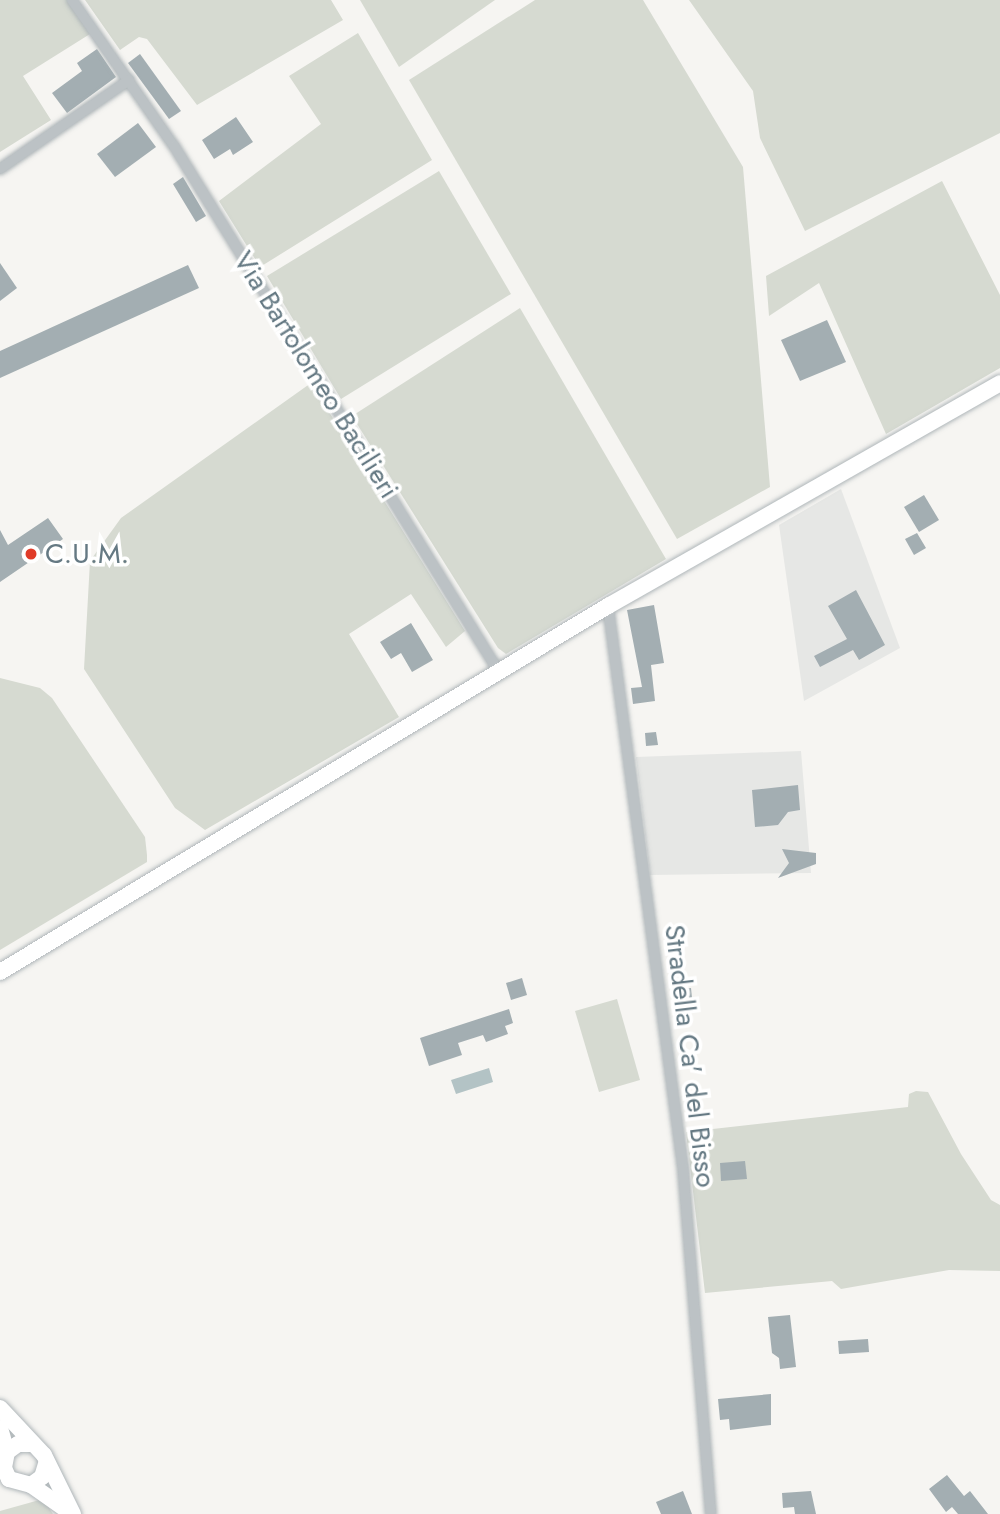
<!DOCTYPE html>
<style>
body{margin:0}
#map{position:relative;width:1000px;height:1514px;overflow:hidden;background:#f6f5f2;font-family:Jost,sans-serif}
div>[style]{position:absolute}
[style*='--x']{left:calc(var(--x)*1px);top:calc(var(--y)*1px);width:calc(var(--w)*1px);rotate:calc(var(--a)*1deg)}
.built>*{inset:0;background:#e6e7e5}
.green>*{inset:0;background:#d6dad1}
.water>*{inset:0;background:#b3c3c5}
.building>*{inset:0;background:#a3aeb2}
.roads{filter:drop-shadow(0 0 2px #afb6b9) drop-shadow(0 0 2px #afb6b9)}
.street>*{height:10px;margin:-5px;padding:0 5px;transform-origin:5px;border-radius:5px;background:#bcc2c5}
.secondary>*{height:16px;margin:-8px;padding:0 8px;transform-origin:8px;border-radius:8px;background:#fff}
.dots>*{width:19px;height:19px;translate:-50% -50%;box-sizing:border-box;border:4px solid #fff;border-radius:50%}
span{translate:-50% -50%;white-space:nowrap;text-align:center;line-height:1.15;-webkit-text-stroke:7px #fff;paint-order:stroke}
.street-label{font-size:28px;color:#657983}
.poi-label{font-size:28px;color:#657983}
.left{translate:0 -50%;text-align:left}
</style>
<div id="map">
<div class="built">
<div style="clip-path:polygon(841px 489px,900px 648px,804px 701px,779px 525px)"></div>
<div style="clip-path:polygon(801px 751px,811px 873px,650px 875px,636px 757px)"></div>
</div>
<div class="green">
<div style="clip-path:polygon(0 0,68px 0,90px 34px,23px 76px,51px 120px,0 152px)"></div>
<div style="clip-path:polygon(85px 0,331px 0,343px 20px,197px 105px,147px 39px,139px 37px,120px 50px)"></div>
<div style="clip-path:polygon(360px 0,495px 0,399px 67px)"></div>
<div style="clip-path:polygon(535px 0,643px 0,743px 167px,770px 487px,677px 539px,409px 80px)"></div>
<div style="clip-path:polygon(689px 0,1000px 0,1000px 133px,805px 231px,760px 138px,753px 91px)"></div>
<div style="clip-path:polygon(358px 33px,432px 160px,260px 267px,219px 201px,321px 124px,289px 76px)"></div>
<div style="clip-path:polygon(439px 171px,511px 294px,341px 399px,267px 276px)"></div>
<div style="clip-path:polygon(942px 181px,1000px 295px,1000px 368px,886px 434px,819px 283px,769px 316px,766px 276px)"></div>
<div style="clip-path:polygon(520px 308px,666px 559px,506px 654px,498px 648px,352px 416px)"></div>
<div style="clip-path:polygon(311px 383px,465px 631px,446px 647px,411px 594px,349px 634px,399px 717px,205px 830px,175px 808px,84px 669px,90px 561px,121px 518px)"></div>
<div style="clip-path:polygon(0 678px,40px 688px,52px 698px,145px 837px,147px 855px,147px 862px,0 950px)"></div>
<div style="clip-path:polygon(617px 999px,640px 1080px,599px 1092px,575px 1011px)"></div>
<div style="clip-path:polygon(916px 1091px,928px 1092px,961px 1154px,991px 1200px,1000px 1205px,1000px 1271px,949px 1270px,841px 1289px,832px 1281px,705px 1293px,686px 1132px,908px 1107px,909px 1094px)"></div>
<div style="clip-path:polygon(43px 1499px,53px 1514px,0 1514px,0 1511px)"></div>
</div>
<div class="water">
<div style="clip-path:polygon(489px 1068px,493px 1082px,456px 1094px,451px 1080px)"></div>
</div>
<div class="building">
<div style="clip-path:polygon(97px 49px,116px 77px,67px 113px,52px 93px,82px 71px,77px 63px)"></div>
<div style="clip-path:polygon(140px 54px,181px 111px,169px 119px,128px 63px)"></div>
<div style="clip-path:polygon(236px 117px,253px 142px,233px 155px,230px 149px,214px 159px,202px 140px)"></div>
<div style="clip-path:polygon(138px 123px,156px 147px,115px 177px,97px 154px)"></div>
<div style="clip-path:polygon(183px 177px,206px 216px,196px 222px,173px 184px)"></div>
<div style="clip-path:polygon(0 263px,17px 288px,0 301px)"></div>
<div style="clip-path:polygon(188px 265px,199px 288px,0 378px,0 351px)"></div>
<div style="clip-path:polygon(827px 320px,846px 362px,800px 381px,781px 340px)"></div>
<div style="clip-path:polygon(924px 495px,939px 520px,919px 532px,904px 507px)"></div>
<div style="clip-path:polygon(48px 518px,63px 539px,0 582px,0 530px,8px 545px)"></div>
<div style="clip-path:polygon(917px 533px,926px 548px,914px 555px,905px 539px)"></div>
<div style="clip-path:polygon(856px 590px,885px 645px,859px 660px,853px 650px,820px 667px,814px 656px,847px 639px,828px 606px)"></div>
<div style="clip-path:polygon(654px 605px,664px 663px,651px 665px,655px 701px,633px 704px,631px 688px,642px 687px,627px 610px)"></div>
<div style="clip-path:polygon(411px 623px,433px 660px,412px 672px,401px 653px,391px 659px,380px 642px)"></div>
<div style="clip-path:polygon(656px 732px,658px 745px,646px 746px,645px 733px)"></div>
<div style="clip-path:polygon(798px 785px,800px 810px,788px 812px,778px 825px,755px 827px,752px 790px)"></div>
<div style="clip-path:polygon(782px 849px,816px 853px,816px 864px,778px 878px,789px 863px)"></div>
<div style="clip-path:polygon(522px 978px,527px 995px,511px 1000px,506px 983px)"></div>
<div style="clip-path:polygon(691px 988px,692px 998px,682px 1000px,681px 989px)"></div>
<div style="clip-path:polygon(509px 1009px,513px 1023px,505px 1026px,508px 1034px,486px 1042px,483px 1035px,458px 1043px,462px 1055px,429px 1066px,420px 1038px)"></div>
<div style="clip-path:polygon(745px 1161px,747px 1179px,721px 1181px,720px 1163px)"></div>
<div style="clip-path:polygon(790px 1315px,796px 1367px,780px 1369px,779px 1358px,772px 1353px,768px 1317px)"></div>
<div style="clip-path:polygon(868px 1339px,869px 1352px,839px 1354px,838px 1341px)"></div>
<div style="clip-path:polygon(771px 1394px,771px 1425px,730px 1430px,729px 1419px,720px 1420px,718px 1399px)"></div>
<div style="clip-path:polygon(947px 1475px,964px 1496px,970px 1491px,988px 1514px,958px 1514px,952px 1507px,946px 1512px,929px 1489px)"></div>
<div style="clip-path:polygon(683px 1491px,692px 1514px,661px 1514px,656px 1502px)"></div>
<div style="clip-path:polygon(811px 1491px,816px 1514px,795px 1514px,794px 1507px,783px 1508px,782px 1493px)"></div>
</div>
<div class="roads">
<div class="street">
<div style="--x:72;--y:0;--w:178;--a:55.1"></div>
<div style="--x:174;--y:146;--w:618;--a:58.29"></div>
<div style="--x:0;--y:169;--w:157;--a:-34.6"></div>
<div style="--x:608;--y:606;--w:567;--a:82.4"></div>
<div style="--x:683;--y:1168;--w:347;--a:85.4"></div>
</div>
<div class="secondary">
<div style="--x:0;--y:972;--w:710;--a:-31.05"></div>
<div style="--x:608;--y:606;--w:451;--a:-29.6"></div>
<div style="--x:0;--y:1408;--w:64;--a:46.9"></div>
<div style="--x:44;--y:1455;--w:66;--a:63.8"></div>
<div style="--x:0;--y:1428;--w:25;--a:74"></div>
<div style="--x:31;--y:1444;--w:13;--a:180"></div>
<div style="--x:18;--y:1444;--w:14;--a:144"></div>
<div style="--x:7;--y:1452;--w:16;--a:101"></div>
<div style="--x:4;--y:1468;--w:12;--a:66"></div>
<div style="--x:9;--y:1479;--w:23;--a:15"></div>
<div style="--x:31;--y:1485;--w:14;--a:-36"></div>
<div style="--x:42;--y:1477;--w:14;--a:-73"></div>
<div style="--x:31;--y:1485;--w:49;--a:35"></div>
</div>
</div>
<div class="dots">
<div style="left:31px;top:554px;background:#e03b28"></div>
</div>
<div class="street-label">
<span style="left:316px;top:375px;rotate:58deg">Via Bartolomeo Bacilieri</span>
<span style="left:690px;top:1056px;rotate:83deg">Stradella Ca' del Bisso</span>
</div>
<div class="poi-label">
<span class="left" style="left:45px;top:554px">C.U.M.</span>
</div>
</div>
